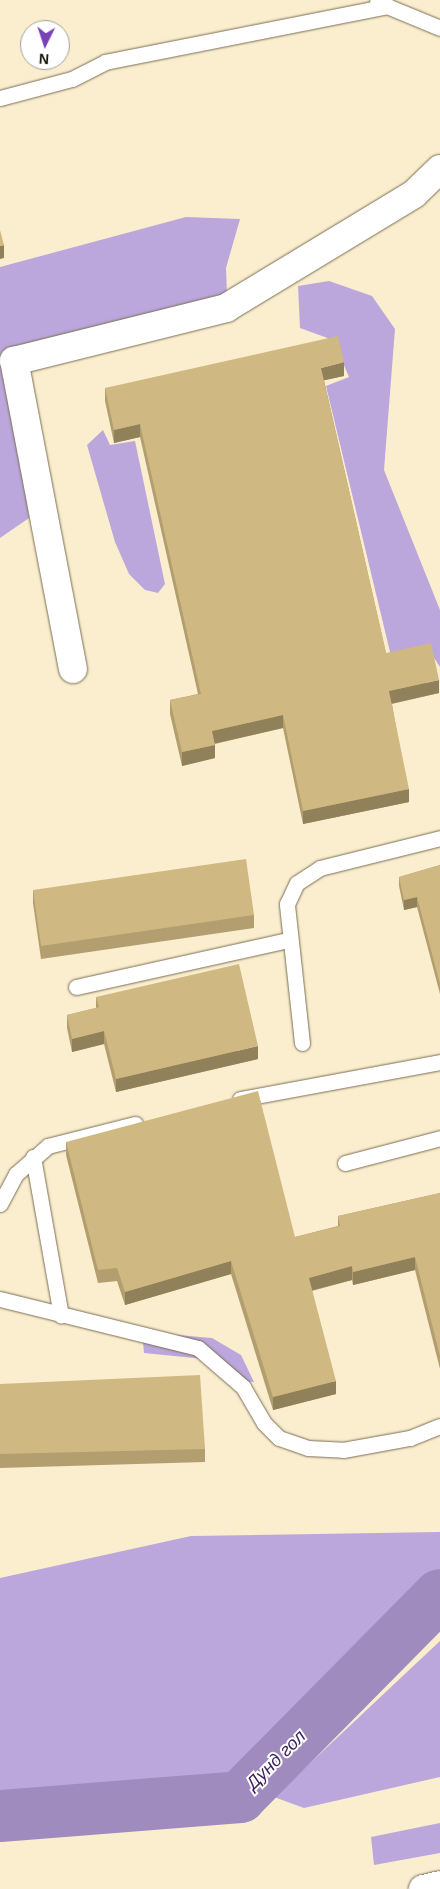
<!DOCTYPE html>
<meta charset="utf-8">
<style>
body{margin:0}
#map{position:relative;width:440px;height:1889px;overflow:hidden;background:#fbeecf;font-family:Arial,sans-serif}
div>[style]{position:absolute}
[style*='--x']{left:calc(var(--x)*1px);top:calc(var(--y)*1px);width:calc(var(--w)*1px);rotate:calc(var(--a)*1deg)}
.forest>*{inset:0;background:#bba7dc}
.river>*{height:52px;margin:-26px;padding:0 26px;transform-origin:26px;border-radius:26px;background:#9f8bbe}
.roads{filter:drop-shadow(0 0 1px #7a6e53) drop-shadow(0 0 1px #7a6e53)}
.service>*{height:15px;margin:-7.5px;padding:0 7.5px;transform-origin:7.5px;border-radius:7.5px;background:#fff}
.minor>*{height:28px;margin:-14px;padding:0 14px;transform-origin:14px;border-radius:14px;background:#fff}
.tertiary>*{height:28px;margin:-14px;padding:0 14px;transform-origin:14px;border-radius:14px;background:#fff}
.wall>*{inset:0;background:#b29e6f}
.shaded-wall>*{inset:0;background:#91815a}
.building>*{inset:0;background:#cfb881}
span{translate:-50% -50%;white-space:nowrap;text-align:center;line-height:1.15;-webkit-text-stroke:4px #fff;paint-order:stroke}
.water-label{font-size:18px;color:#3c1f5d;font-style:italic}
.north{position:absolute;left:20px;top:20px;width:50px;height:50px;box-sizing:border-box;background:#fff;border:1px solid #a2a09c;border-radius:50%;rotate:184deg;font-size:14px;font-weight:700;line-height:20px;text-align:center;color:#161107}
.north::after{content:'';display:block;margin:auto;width:18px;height:22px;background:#7a42b9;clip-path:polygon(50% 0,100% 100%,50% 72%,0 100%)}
</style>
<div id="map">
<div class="forest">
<div style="clip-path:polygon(186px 217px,240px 219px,226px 268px,227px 295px,10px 359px,29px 518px,0 538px,0 267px)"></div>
<div style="clip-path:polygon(329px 281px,372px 296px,395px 329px,384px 470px,440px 610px,440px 667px,427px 647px,391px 656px,326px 386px,349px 377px,333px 340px,300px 328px,298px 286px)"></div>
<div style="clip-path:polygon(103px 430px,110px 445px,135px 441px,165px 584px,158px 593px,145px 590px,129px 574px,115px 542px,87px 445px)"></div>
<div style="clip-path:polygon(142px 1332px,212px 1338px,241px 1355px,254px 1382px,225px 1380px,224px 1361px,144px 1353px)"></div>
<div style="clip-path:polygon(440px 1532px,440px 1573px,227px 1785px,0 1802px,0 1578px,191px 1536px)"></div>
<div style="clip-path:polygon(440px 1641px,440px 1777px,304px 1808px,274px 1797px)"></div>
<div style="clip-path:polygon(440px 1823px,440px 1853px,374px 1865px,371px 1837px)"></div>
</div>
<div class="river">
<div style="--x:0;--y:1816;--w:241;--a:-4.5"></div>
<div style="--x:240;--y:1797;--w:284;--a:-45.3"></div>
</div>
<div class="roads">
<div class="service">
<div style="--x:377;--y:2;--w:68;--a:22.4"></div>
<div style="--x:0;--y:98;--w:74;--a:-14.8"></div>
<div style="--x:72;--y:79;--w:37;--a:-27"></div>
<div style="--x:105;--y:62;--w:288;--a:-11.2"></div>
<div style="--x:76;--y:987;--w:217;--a:-12.5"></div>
<div style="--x:302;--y:1043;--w:140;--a:-96.2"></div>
<div style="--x:287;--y:904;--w:23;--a:-65"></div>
<div style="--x:297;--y:883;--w:27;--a:-33"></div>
<div style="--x:320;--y:868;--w:124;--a:-14"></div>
<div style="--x:240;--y:1099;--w:203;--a:-10.5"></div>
<div style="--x:33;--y:1157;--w:161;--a:80"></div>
<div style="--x:345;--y:1163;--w:98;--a:-14.7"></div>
<div style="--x:0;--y:1204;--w:34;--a:-62"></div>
<div style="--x:16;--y:1174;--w:43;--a:-41.2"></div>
<div style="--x:48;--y:1146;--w:90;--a:-14.2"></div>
<div style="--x:0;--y:1299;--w:204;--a:13.9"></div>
<div style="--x:198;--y:1348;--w:60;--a:40.9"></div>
<div style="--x:243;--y:1387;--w:42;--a:59.7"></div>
<div style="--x:264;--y:1423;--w:21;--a:45"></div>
<div style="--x:279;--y:1438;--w:31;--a:19"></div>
<div style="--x:308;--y:1448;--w:35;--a:3"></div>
<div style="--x:343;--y:1450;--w:68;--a:-10.2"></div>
<div style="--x:410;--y:1438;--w:32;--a:-22"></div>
</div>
<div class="minor">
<div style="--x:73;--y:669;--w:314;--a:-100.8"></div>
<div style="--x:14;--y:361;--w:219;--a:-14"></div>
<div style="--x:226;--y:308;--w:220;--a:-31.2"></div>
<div style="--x:414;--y:194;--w:36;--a:-44"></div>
</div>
<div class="tertiary">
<div style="--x:423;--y:1889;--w:17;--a:-13"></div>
</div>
</div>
<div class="wall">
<div style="clip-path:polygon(344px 376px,324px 380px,386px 653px,439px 693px,392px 704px,409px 802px,303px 824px,283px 728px,215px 744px,215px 758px,182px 766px,170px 714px,170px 700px,198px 694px,140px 437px,114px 443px,105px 401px,105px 388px)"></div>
<div style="clip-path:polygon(440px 865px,440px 994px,417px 907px,404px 910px,399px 886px,399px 877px)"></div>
<div style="clip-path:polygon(33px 890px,254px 915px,254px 928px,41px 959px,33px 903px)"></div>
<div style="clip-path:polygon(96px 997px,258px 1059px,116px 1092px,104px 1044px,72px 1052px,67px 1028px,67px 1015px,96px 1008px)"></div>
<div style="clip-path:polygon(66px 1142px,295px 1237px,338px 1226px,338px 1216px,440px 1193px,440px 1369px,415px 1270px,353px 1285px,352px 1280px,312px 1291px,336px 1394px,273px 1410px,231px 1274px,125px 1305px,117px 1281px,98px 1283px,66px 1155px)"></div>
<div style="clip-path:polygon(0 1384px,205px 1449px,205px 1462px,0 1468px)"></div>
</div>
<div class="shaded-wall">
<div style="clip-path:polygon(4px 245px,4px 258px,0 259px,0 246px)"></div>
<div style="clip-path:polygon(344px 362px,344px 376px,321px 381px,321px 368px)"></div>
<div style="clip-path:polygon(140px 424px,140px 437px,114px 443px,114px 430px)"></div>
<div style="clip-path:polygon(439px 680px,439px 693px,389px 704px,389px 691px)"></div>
<div style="clip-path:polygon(283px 715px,283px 728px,212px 744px,212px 731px)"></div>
<div style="clip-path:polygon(215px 745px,215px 758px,182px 766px,182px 752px)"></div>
<div style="clip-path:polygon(409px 789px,409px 802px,303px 824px,303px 811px)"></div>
<div style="clip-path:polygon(417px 897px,417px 907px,404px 910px,404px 900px)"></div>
<div style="clip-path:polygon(104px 1031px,104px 1044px,72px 1052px,72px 1039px)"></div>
<div style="clip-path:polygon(258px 1046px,258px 1059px,116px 1092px,116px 1079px)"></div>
<div style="clip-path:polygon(415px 1257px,415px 1270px,353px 1285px,353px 1272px)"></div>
<div style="clip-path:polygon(231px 1261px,231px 1274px,125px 1305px,125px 1292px)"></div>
<div style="clip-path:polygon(352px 1266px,352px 1280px,309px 1291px,309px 1278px)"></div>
<div style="clip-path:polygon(336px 1381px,336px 1394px,273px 1410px,273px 1397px)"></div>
</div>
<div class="building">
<div style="clip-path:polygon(0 230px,4px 245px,0 246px)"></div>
<div style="clip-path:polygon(338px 336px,344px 362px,321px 368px,386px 653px,431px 643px,439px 680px,389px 691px,409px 789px,303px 811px,283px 715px,212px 731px,215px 745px,182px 752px,170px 700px,201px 694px,140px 424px,114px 430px,105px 388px)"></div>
<div style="clip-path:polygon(246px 859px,254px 915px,41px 946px,33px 890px)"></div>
<div style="clip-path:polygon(440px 865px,440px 984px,417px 897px,404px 900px,399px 877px)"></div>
<div style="clip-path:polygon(239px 964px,258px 1046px,116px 1079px,104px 1031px,72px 1039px,67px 1015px,99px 1007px,96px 997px)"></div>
<div style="clip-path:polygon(258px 1091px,295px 1237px,340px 1226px,338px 1216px,440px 1193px,440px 1356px,415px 1257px,353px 1272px,352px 1266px,309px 1278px,336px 1381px,273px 1397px,231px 1261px,125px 1292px,117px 1268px,98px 1270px,66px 1142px)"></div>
<div style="clip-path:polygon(200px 1375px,205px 1449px,0 1454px,0 1384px)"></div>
</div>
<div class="water-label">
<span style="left:276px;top:1760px;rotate:-45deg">Дунд гол</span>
</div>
<div class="north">N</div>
</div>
